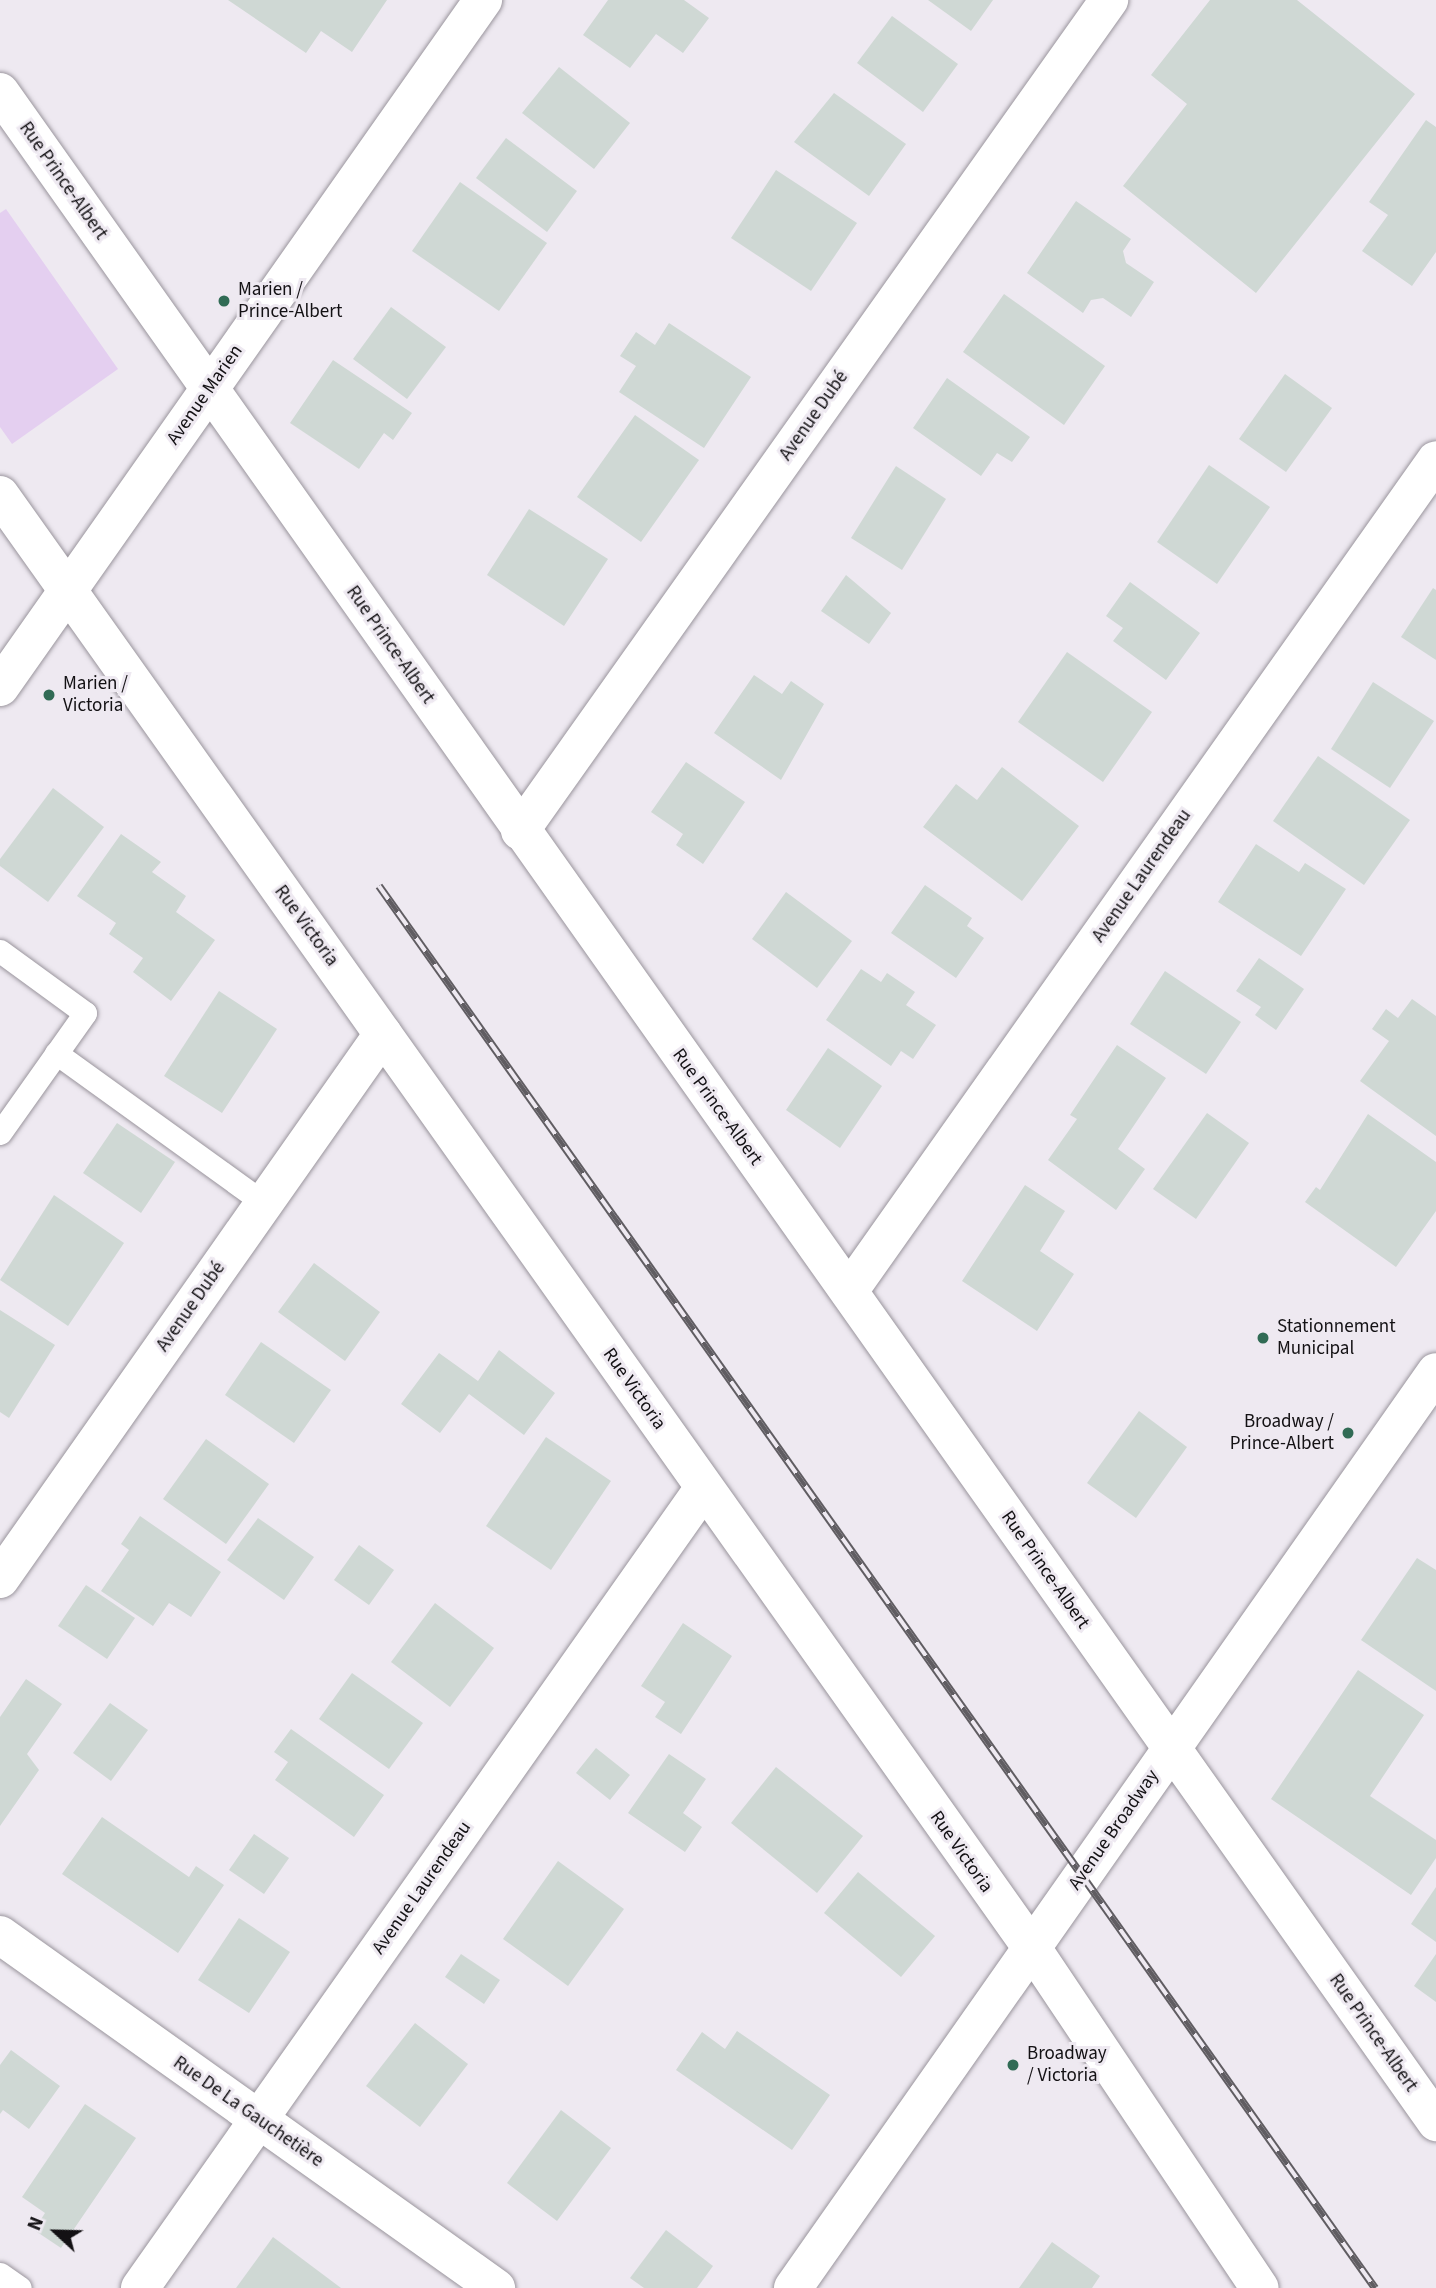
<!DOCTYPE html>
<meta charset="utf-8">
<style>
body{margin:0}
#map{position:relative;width:1436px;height:2288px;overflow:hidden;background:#eee9f1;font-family:"Source Sans 3",sans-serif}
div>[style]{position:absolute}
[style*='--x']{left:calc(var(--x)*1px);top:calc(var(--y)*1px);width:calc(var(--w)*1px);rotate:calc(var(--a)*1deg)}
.green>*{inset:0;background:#e4cff0}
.building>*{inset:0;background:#cfd8d4}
.roads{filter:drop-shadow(0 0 2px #9a959d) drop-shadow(0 0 2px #9a959d)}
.service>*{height:23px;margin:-11.5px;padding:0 11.5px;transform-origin:11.5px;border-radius:11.5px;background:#fff}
.minor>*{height:38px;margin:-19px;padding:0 19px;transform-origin:19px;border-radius:19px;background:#fff}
.tertiary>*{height:38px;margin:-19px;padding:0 19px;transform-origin:19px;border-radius:19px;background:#fff}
.rail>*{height:8px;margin-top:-4px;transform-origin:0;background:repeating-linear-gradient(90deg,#eee9f1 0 16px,#605d62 0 32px);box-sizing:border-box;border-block:2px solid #605d62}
.dots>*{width:19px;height:19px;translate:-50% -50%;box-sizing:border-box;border:4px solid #eee9f1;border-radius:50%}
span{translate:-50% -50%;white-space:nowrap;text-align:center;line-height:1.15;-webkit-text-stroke:6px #eee9f1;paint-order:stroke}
.street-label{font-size:19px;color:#131114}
.poi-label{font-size:19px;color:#131114}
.left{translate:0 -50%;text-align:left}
.right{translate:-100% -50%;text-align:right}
.north{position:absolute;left:21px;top:2197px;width:70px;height:70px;-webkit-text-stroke:5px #eee9f1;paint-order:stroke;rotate:292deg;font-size:19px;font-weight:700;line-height:28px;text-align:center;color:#131114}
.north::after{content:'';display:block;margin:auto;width:24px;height:32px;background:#131114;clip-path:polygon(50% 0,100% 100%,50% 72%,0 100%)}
</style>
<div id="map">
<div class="green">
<div style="clip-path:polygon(6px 209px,118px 369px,12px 444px,0 427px,0 213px)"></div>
</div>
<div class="building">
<div style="clip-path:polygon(228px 0,387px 0,352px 52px,321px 31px,306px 53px)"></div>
<div style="clip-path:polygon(608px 0,684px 0,709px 18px,683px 53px,656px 34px,630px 68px,583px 35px)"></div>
<div style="clip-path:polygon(928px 0,993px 0,971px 31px)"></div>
<div style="clip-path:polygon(1210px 0,1297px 0,1415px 94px,1256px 293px,1123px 186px,1187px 104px,1151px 75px)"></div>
<div style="clip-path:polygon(892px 16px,958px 64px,923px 112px,857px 63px)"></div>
<div style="clip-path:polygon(559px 67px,630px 123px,594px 169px,522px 113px)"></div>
<div style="clip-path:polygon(834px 93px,906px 144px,869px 196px,794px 142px)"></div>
<div style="clip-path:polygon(1426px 120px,1436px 127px,1436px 252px,1412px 286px,1362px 251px,1388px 215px,1369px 202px)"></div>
<div style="clip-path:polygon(506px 138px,577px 191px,547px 232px,476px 178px)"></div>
<div style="clip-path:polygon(776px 170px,857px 223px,811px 291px,731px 238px)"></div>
<div style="clip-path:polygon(460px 182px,547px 243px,499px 311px,412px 251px)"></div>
<div style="clip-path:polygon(1076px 201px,1131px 239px,1123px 251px,1126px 263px,1154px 282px,1131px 317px,1103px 298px,1091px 300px,1083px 313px,1027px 273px)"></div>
<div style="clip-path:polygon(1004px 294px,1105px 366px,1064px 425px,963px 352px)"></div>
<div style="clip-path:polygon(391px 307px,446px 347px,407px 399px,353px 359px)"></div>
<div style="clip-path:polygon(669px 323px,751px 377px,704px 448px,619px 392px,636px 366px,620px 356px,636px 332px,655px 345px)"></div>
<div style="clip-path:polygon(333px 360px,412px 413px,393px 440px,384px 433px,359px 469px,290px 423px)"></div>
<div style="clip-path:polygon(1285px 374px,1332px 408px,1286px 472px,1239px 439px)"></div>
<div style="clip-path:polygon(947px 378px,1030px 437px,1012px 462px,997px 453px,981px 476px,913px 428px)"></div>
<div style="clip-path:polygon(635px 415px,699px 460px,641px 542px,577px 497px)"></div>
<div style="clip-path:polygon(1209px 465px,1270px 507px,1217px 584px,1157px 542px)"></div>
<div style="clip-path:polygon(896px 466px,946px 499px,902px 570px,851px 538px)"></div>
<div style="clip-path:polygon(529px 509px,608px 559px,564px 626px,487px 575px)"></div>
<div style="clip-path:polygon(846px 575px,891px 613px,869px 644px,821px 611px)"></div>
<div style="clip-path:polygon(1130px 582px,1200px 633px,1166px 680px,1113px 641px,1123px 628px,1106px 616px)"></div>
<div style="clip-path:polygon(1433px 588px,1436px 590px,1436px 660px,1401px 637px)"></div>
<div style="clip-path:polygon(1067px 652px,1152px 712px,1103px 782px,1018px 722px)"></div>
<div style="clip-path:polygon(754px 675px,782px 694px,791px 681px,824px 704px,781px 780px,714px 733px)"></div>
<div style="clip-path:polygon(1373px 682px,1434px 721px,1390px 788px,1331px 749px)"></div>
<div style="clip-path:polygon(1318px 756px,1410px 820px,1364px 885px,1273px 821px)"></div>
<div style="clip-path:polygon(686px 762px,745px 802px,703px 864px,676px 845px,683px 834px,651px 812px)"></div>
<div style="clip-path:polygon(1002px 767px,1079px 826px,1022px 901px,923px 827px,956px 784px,977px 800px)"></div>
<div style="clip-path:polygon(53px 788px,104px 827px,48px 902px,0 866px,0 859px)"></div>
<div style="clip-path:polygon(121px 834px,161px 862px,152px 872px,186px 896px,176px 912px,215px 940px,171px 1001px,133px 972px,143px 958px,109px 934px,116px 923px,77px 896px)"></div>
<div style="clip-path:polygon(1256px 844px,1299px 872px,1305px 863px,1346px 889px,1301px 956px,1218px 902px)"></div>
<div style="clip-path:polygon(925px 885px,972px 918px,967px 926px,984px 938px,956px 978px,891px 933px)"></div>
<div style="clip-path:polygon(786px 892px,852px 941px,817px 988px,752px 939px)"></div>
<div style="clip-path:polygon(1259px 958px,1304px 989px,1276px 1030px,1255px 1015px,1261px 1007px,1236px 991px)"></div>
<div style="clip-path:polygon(861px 969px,881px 982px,887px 973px,915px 992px,906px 1005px,936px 1025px,913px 1059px,901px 1051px,891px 1066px,826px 1020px)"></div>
<div style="clip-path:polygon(1165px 971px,1241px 1022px,1206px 1074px,1130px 1024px)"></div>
<div style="clip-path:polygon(219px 991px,277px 1029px,222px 1113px,164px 1076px)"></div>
<div style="clip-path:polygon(1412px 999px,1436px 1016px,1436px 1136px,1360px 1081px,1389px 1041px,1372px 1029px,1386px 1009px,1398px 1018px)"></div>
<div style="clip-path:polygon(1117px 1045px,1166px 1078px,1118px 1149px,1145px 1169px,1116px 1210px,1048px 1160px,1077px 1119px,1070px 1115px)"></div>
<div style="clip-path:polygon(828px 1048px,882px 1086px,840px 1148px,786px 1110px)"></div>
<div style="clip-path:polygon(1207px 1113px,1249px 1143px,1196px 1219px,1153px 1189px)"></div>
<div style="clip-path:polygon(1368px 1114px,1436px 1162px,1436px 1211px,1396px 1267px,1305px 1202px,1316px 1187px,1320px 1190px)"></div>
<div style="clip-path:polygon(117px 1123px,175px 1162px,141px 1213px,83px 1173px)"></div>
<div style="clip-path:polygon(1025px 1185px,1065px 1211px,1040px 1251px,1074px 1274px,1037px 1331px,962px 1281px)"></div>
<div style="clip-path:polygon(54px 1195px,124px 1243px,68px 1326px,0 1280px)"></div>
<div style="clip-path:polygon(314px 1263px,380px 1312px,345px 1361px,278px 1312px)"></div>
<div style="clip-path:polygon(0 1310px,55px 1345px,9px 1418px,0 1412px)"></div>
<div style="clip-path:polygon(261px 1342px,331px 1390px,294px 1443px,225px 1395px)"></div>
<div style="clip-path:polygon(499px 1350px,555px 1393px,524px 1435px,469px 1394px,440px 1433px,401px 1404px,439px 1353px,478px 1381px)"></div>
<div style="clip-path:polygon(1139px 1411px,1187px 1447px,1136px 1518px,1087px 1483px)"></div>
<div style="clip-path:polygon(546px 1437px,611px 1481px,551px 1570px,486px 1526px)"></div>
<div style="clip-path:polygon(206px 1439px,269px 1484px,226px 1544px,163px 1499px)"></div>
<div style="clip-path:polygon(140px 1516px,221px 1572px,191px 1617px,169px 1603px,153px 1626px,101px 1591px,129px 1550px,121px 1544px)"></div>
<div style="clip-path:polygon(258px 1518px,314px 1557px,284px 1600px,227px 1560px)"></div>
<div style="clip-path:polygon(359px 1545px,394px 1570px,369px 1605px,334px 1580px)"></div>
<div style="clip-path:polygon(1417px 1558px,1436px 1570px,1436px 1691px,1361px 1640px)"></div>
<div style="clip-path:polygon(86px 1585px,135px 1618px,107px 1659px,58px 1626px)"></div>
<div style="clip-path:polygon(435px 1603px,494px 1648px,450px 1707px,391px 1662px)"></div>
<div style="clip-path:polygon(683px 1623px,732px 1656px,681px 1734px,655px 1717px,665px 1702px,641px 1686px)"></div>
<div style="clip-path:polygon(1358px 1670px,1424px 1715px,1370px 1796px,1436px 1840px,1436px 1858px,1411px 1895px,1271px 1799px)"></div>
<div style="clip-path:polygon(352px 1673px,423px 1723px,389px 1769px,319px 1719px)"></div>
<div style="clip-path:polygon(26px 1679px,62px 1704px,27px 1754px,39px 1770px,0 1826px,0 1717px)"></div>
<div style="clip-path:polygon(110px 1703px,148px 1730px,111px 1781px,73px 1753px)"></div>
<div style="clip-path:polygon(291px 1729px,384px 1795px,354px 1837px,275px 1780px,288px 1762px,274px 1752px)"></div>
<div style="clip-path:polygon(596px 1748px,630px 1775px,610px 1800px,576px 1773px)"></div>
<div style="clip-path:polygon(669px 1754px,706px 1779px,683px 1813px,702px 1827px,685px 1852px,628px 1813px)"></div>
<div style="clip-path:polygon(776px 1767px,863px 1836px,817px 1893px,731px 1823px)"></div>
<div style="clip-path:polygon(102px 1817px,189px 1877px,196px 1866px,224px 1885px,178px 1953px,62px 1874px)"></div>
<div style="clip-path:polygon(254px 1834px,289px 1858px,264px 1894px,229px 1870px)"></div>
<div style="clip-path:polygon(558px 1861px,624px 1909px,568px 1986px,503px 1939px)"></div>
<div style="clip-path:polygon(858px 1872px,935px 1936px,901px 1977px,824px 1913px)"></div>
<div style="clip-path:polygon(1436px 1887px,1436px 1942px,1411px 1924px)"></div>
<div style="clip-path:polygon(239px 1918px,290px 1952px,249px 2013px,198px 1980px)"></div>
<div style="clip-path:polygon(461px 1954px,500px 1980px,484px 2004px,445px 1977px)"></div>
<div style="clip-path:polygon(1436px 1954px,1436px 2002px,1414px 1986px)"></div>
<div style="clip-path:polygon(415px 2023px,468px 2064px,420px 2127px,366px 2086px)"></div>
<div style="clip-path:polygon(737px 2031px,830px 2095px,792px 2150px,676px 2070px,702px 2032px,725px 2049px)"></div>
<div style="clip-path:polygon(11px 2050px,60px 2086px,29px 2129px,3px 2110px,0 2114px,0 2065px)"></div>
<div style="clip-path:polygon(85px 2104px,136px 2138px,61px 2248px,34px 2230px,45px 2213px,22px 2197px)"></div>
<div style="clip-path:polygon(561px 2110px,611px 2148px,557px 2221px,507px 2183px)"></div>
<div style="clip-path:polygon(666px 2230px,713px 2266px,697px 2288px,644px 2288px,630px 2278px)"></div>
<div style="clip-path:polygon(273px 2237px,341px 2288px,236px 2288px)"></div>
<div style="clip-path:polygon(1052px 2242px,1100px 2276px,1092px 2288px,1019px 2288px)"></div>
</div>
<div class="roads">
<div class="service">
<div style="--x:0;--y:951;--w:105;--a:36.1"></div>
<div style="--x:85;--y:1013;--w:147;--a:125.3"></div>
<div style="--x:56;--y:1053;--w:256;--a:35.8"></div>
<div style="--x:0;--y:2274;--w:24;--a:35"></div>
</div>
<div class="minor">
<div style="--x:0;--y:92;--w:2487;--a:54.72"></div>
<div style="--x:0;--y:495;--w:1782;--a:54.62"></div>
<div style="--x:1032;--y:1948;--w:409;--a:56.2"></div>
<div style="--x:520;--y:831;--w:1019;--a:-54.67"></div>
<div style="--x:849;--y:1291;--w:1017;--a:-54.76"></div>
<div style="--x:0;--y:1579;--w:666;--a:-54.9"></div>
<div style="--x:0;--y:1935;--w:609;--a:35.44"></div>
<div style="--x:140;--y:2288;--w:979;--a:-54.82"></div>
</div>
<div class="tertiary">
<div style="--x:0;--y:687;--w:840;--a:-54.89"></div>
<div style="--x:793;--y:2288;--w:1119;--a:-54.93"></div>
</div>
</div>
<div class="rail">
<div style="--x:379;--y:886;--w:1720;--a:54.61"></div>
</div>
<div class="dots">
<div style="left:224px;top:301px;background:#316b55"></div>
<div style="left:49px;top:695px;background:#316b55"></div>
<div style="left:1263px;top:1338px;background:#316b55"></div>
<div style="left:1348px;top:1433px;background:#316b55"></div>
<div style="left:1013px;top:2065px;background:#316b55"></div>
</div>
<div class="street-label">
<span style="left:63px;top:181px;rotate:55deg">Rue Prince-Albert</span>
<span style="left:205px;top:395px;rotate:-55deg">Avenue Marien</span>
<span style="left:814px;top:416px;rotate:-55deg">Avenue Dubé</span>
<span style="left:390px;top:645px;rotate:55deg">Rue Prince-Albert</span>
<span style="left:1142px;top:876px;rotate:-55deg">Avenue Laurendeau</span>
<span style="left:306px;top:926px;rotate:54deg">Rue Victoria</span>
<span style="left:717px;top:1107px;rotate:54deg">Rue Prince-Albert</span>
<span style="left:191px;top:1307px;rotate:-55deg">Avenue Dubé</span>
<span style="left:634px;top:1389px;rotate:55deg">Rue Victoria</span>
<span style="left:1045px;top:1570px;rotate:55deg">Rue Prince-Albert</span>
<span style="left:1114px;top:1830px;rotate:-55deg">Avenue Broadway</span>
<span style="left:961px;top:1852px;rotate:55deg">Rue Victoria</span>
<span style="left:422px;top:1888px;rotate:-55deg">Avenue Laurendeau</span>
<span style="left:1373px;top:2033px;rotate:55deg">Rue Prince-Albert</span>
<span style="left:248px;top:2112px;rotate:35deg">Rue De La Gauchetière</span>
</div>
<div class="poi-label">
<span class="left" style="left:238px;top:301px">Marien /<br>Prince-Albert</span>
<span class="left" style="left:63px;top:695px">Marien /<br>Victoria</span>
<span class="left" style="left:1277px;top:1338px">Stationnement<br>Municipal</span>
<span class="right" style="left:1334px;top:1433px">Broadway /<br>Prince-Albert</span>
<span class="left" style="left:1027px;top:2065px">Broadway<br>/ Victoria</span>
</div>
<div class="north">N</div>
</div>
